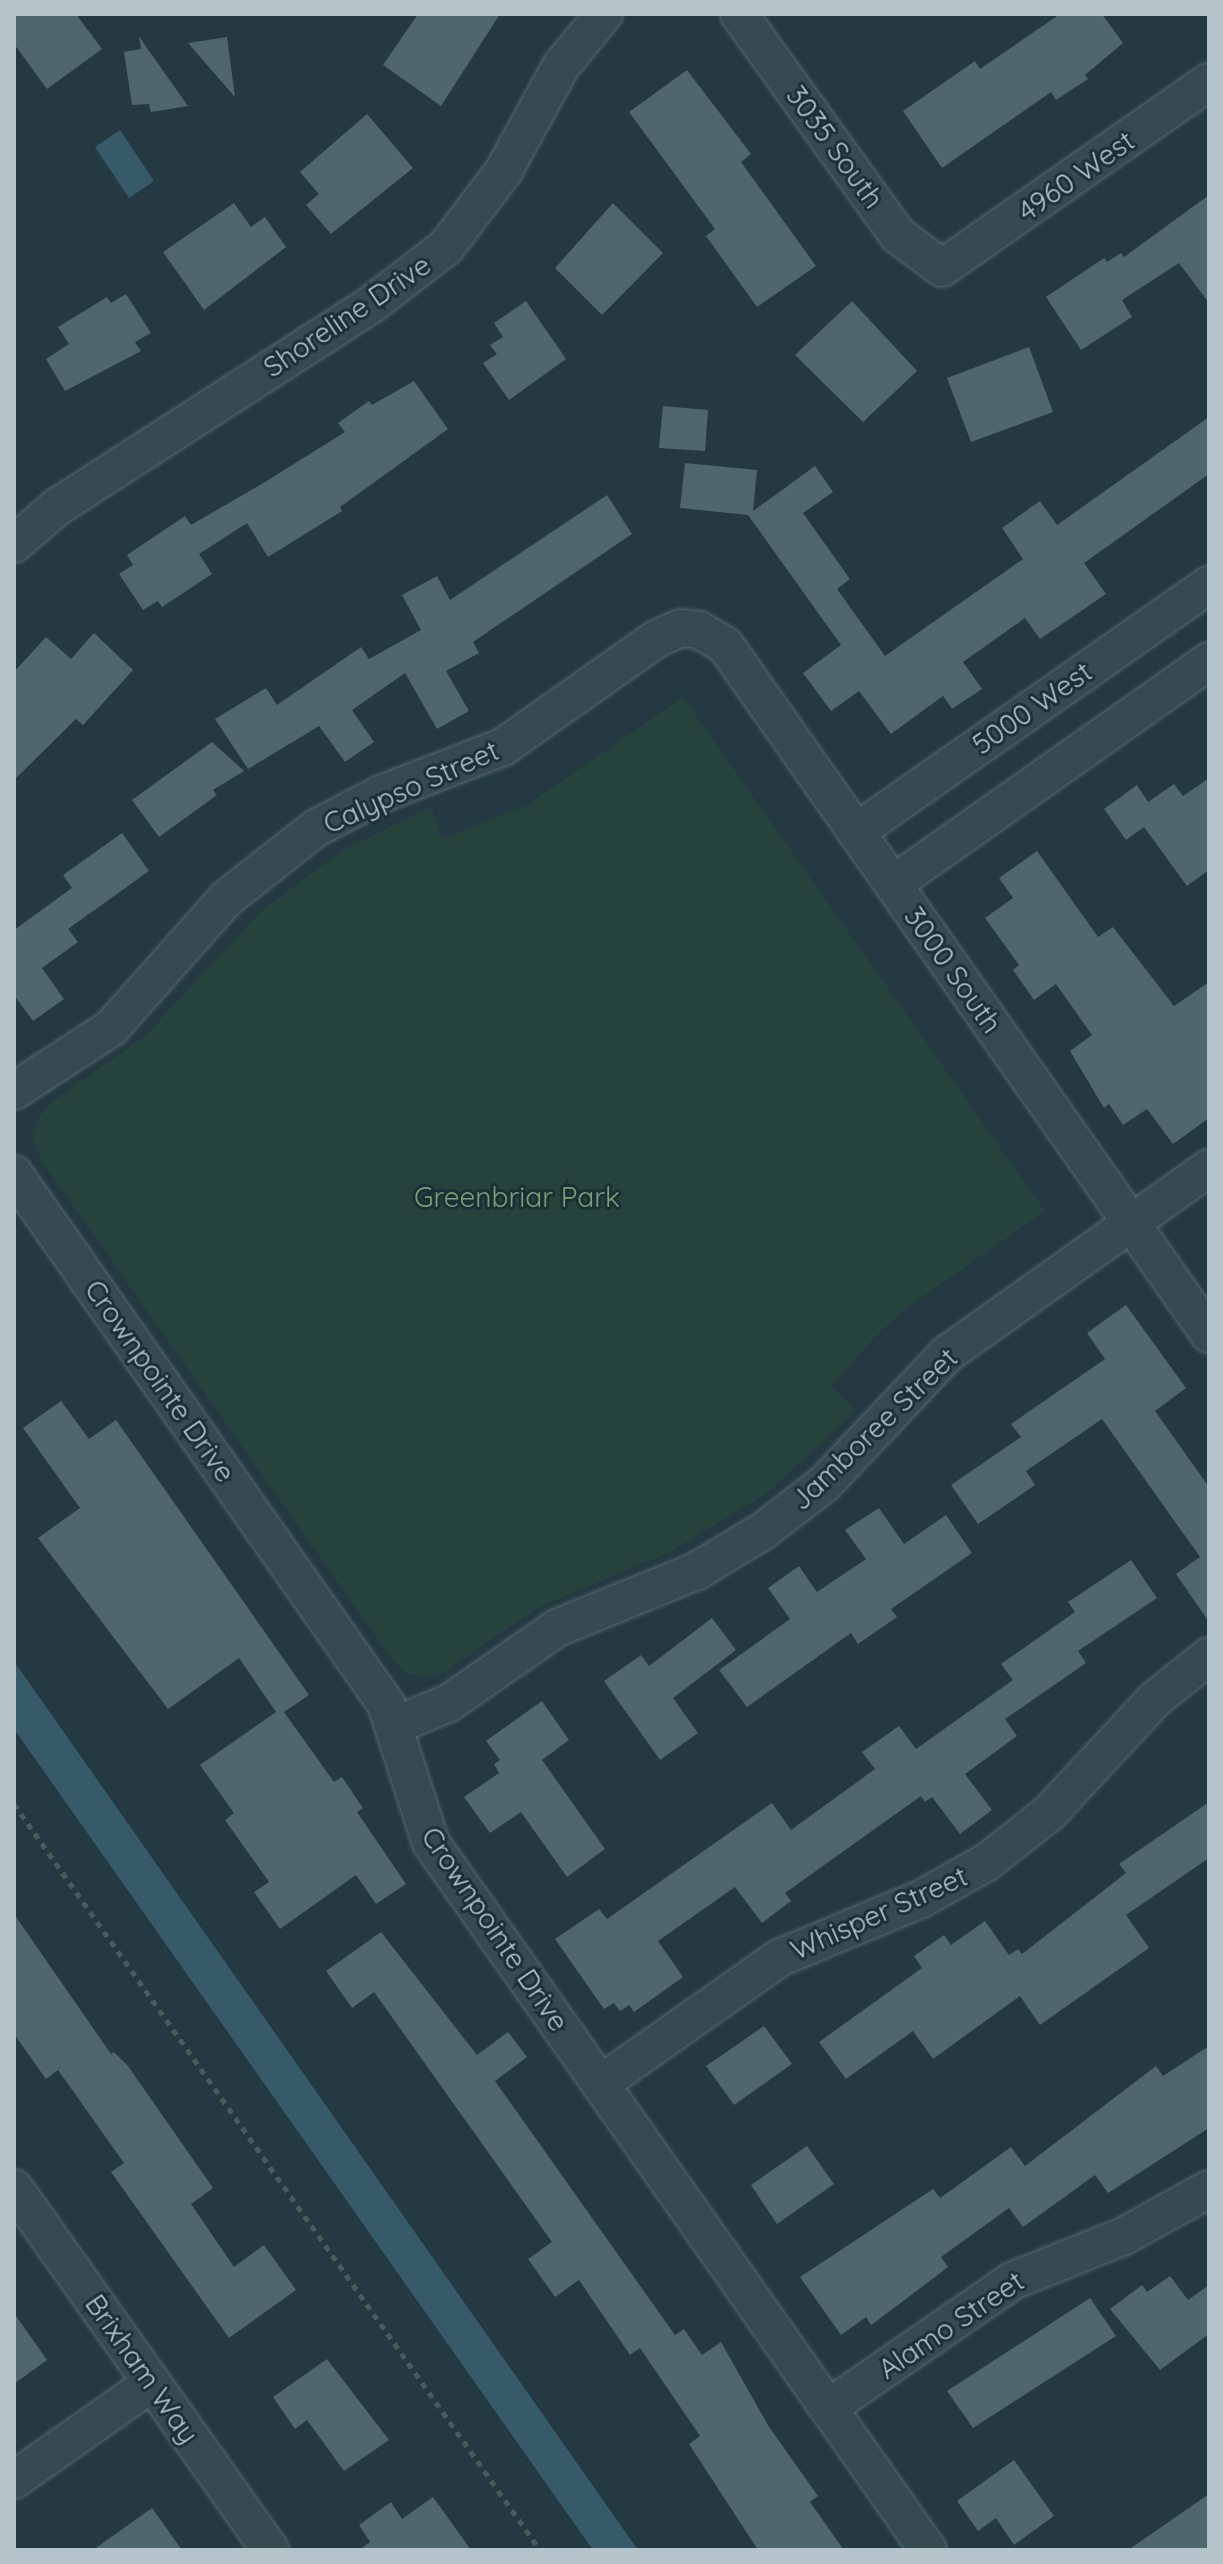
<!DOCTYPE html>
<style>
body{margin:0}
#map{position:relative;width:1223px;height:2564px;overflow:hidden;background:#243941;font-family:Quicksand,sans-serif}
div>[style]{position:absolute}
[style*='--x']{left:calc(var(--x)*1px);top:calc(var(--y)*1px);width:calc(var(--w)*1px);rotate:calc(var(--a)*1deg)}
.green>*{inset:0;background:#26423d}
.water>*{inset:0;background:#375a69}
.building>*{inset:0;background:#4f666e}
.path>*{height:5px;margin-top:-2.5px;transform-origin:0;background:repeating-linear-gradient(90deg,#445e59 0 6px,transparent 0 12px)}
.roads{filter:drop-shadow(0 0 2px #56676e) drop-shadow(0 0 2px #56676e)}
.street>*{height:36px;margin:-18px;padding:0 18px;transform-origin:18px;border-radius:18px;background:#384a51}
span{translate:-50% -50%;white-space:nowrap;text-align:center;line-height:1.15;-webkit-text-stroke:6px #1d2f36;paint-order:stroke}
.street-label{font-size:28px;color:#b5c4cb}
.park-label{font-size:28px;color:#75a272}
.frame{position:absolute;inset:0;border:16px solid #b5c4cb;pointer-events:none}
</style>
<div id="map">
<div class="green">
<div style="clip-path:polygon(683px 697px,1045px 1211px,902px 1311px,873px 1339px,831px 1386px,856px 1411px,767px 1493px,670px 1552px,539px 1607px,446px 1671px,429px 1677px,407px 1674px,391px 1658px,41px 1160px,32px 1136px,35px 1122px,51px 1103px,147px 1034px,263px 909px,348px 847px,431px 807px,443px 838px,526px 806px)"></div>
</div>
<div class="water">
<div style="clip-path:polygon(120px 130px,154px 181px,129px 198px,95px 147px)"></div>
<div style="clip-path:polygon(14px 1662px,23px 1674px,638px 2550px,593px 2550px,14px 1729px)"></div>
</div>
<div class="building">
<div style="clip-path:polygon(14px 14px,76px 14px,102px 49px,47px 89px,14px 44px)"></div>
<div style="clip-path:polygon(418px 14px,500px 14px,441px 106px,383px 65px)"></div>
<div style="clip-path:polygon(1060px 14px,1102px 14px,1123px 43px,1085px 75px,1088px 79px,1056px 100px,1051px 92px,942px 168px,903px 111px,975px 61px,980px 69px)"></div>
<div style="clip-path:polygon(139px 36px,147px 48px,188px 106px,151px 112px,149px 104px,132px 105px,124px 52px,141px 49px)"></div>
<div style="clip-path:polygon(227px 37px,235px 97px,188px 43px)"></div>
<div style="clip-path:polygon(687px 70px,751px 154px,741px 162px,816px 266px,757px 307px,706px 236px,715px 229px,629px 112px)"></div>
<div style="clip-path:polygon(367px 114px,413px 168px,331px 234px,306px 205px,319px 194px,300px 172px)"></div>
<div style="clip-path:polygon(1209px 195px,1209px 303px,1179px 263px,1122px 300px,1132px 317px,1081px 350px,1046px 297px,1104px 258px,1107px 262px,1121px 253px,1124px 257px)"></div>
<div style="clip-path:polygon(234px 203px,251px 227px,265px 217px,286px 247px,204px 310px,163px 252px)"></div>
<div style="clip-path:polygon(613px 203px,663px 253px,602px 315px,555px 268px)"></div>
<div style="clip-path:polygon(126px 294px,151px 333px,135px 342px,141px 351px,65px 391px,46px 359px,69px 344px,58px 327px,107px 297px,111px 303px)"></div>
<div style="clip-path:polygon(526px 301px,566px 359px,509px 400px,483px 363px,497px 354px,490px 345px,503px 337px,494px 323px)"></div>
<div style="clip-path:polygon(852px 301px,917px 371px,863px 422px,795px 355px)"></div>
<div style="clip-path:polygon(1029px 347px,1053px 412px,971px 442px,947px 378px)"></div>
<div style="clip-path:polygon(414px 381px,448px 429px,340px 507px,342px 511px,268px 557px,247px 523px,199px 554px,212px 574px,162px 607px,158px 601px,143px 610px,119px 574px,133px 565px,127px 555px,185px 516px,191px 525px,265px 482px,345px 432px,338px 423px,369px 401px,372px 405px)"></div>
<div style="clip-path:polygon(663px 406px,708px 410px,705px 451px,659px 448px)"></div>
<div style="clip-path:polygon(1209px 417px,1209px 474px,1084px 563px,1106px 594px,1040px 639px,1025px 618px,963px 662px,982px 689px,952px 709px,943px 696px,891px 734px,859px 691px,831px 711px,803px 673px,841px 645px,748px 515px,680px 508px,685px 463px,757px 470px,753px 511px,815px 466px,833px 492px,803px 513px,850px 579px,837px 589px,885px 656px,1023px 559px,1002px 528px,1040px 501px,1057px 525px)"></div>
<div style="clip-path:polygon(607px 495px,632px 534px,473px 642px,479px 653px,446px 671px,469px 711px,437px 729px,405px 673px,352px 710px,374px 742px,345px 762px,319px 726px,248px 769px,215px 719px,266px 688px,277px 705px,361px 647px,369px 659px,421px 630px,402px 595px,437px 576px,450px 600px)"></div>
<div style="clip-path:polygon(94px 633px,133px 670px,83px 725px,76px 719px,14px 780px,14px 672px,46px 637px,71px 659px)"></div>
<div style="clip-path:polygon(212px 742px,244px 771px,213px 790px,217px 795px,159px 837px,132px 800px)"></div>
<div style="clip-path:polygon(1209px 778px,1209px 870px,1187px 886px,1144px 827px,1126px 840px,1104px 809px,1137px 785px,1148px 802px,1174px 784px,1183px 796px)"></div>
<div style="clip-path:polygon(122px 833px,149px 871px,68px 929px,78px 942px,42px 968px,64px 999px,33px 1021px,14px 995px,14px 930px,72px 888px,63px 875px)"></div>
<div style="clip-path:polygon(1037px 851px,1098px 937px,1113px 927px,1174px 1006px,1209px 982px,1209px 1118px,1173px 1144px,1147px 1109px,1123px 1125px,1109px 1104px,1104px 1108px,1070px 1051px,1092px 1035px,1056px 984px,1034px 1000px,1013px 970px,1019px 965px,985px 918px,1013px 898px,999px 878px)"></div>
<div style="clip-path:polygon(1126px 1305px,1186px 1388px,1155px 1411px,1209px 1487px,1209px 1622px,1176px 1574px,1200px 1557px,1102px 1419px,1026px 1471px,1035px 1485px,978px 1524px,951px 1485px,1021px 1437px,1011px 1424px,1105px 1359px,1087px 1333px)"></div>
<div style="clip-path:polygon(61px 1401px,89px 1439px,116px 1420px,309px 1695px,284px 1712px,334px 1782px,342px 1777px,363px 1808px,357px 1812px,406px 1884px,376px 1904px,356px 1875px,280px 1929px,254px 1892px,269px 1882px,225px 1820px,234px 1813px,200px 1765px,276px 1712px,239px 1658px,168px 1709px,38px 1538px,80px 1508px,23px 1428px)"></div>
<div style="clip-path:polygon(879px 1508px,904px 1544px,946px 1515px,972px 1553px,891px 1609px,897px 1617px,858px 1644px,851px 1633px,747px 1707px,719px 1670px,790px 1619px,768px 1588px,799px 1566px,817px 1592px,866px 1559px,845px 1530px)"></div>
<div style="clip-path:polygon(1131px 1560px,1157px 1598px,1078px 1651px,1086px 1663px,1005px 1719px,1017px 1736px,965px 1774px,992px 1810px,960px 1834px,932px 1797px,925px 1802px,921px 1796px,785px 1893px,791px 1901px,762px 1923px,735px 1887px,658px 1941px,683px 1977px,634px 2012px,629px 2005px,620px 2011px,614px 2003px,604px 2009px,555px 1939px,599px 1909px,607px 1919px,772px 1803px,791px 1830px,875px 1769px,862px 1752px,899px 1726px,916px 1749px,1013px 1680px,1001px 1664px,1075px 1612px,1068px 1602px)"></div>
<div style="clip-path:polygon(712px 1618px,736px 1650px,673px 1698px,698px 1733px,660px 1760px,604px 1681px,641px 1655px,649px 1666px)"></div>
<div style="clip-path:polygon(542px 1701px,569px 1740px,542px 1760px,605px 1849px,567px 1877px,521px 1812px,490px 1833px,464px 1797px,499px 1773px,494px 1764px,500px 1760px,486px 1741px)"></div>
<div style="clip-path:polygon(1209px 1802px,1209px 1858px,1126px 1915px,1149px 1948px,1040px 2025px,1020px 1996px,933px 2059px,913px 2031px,846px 2079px,819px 2042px,922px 1968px,914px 1956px,944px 1935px,951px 1945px,985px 1921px,1009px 1955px,1018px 1949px,1022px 1954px,1126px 1873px,1119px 1864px)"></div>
<div style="clip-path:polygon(14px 1914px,111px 2054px,114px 2052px,128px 2066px,213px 2188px,191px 2204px,234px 2267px,264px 2245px,296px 2290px,229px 2338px,111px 2172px,124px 2163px,58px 2070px,46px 2079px,14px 2034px)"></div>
<div style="clip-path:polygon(381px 1932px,477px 2055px,508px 2032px,527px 2057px,495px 2081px,675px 2335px,684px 2329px,702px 2355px,721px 2342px,769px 2427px,818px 2496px,810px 2502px,844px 2550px,758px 2550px,689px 2444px,700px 2436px,640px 2348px,630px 2355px,579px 2280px,555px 2297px,528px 2259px,552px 2242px,374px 1992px,352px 2008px,326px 1971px)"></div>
<div style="clip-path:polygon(764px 2026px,792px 2064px,734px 2105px,706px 2066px)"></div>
<div style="clip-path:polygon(1209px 2046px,1209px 2128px,1108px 2193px,1095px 2175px,1023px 2227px,1009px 2208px,941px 2257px,948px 2267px,902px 2302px,871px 2325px,866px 2317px,841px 2335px,800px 2277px,933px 2189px,940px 2198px,1011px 2147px,1025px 2166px,1156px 2066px,1163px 2076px)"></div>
<div style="clip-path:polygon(807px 2146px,834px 2184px,777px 2224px,751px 2185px)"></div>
<div style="clip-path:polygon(1170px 2276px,1188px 2300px,1209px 2285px,1209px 2334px,1160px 2370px,1110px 2309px,1142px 2285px,1147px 2292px)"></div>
<div style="clip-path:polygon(1090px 2298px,1116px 2336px,973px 2428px,947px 2391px)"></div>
<div style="clip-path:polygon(14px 2313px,47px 2360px,14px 2384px)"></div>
<div style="clip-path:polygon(327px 2359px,389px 2440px,344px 2471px,307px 2420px,295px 2429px,273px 2397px)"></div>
<div style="clip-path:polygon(1014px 2460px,1054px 2516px,1014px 2545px,996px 2518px,978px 2531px,957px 2501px)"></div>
<div style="clip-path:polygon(1209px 2494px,1209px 2550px,1128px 2550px)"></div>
<div style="clip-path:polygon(433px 2497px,471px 2550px,359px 2550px,370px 2542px,359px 2525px,391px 2502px,402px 2519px)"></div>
<div style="clip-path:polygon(152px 2508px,182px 2550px,93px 2550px)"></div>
</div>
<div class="path">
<div style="--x:14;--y:1804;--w:913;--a:54.81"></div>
</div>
<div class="roads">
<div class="street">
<div style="--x:739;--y:14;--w:272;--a:54.3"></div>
<div style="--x:898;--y:235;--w:55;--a:36.9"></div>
<div style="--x:942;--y:268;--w:325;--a:-34.9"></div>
<div style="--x:14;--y:544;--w:57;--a:-40.7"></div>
<div style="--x:57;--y:507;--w:375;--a:-32.8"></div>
<div style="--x:372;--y:304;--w:93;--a:-37.6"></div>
<div style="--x:446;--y:247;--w:94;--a:-52.8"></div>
<div style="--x:503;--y:172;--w:121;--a:-61.3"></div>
<div style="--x:561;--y:66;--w:67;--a:-50.4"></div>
<div style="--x:856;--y:832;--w:431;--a:-35"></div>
<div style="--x:893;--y:884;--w:387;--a:-35.2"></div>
<div style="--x:14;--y:1091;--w:116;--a:-33"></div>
<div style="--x:111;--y:1028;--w:174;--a:-48.3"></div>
<div style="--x:227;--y:898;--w:113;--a:-38.2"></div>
<div style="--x:316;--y:828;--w:73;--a:-27.6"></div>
<div style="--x:381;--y:794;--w:131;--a:-21.1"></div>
<div style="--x:503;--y:747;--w:187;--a:-35.2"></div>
<div style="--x:656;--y:639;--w:27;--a:-24"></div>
<div style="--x:681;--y:628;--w:18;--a:6"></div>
<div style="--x:699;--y:630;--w:30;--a:30"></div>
<div style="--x:725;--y:645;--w:842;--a:54.91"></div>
<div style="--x:14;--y:1174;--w:648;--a:54.94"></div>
<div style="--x:386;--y:1704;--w:146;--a:72.1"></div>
<div style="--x:431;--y:1843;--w:864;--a:54.89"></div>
<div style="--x:396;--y:1725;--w:57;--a:-22.5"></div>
<div style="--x:449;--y:1703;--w:131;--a:-34.8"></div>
<div style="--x:557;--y:1628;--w:151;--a:-22.2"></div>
<div style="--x:697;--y:1571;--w:77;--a:-31.2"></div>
<div style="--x:763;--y:1531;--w:77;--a:-37.6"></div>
<div style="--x:824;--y:1484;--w:179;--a:-46.6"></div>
<div style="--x:947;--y:1354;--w:321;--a:-35.4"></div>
<div style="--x:600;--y:2084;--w:219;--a:-35.1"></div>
<div style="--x:779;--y:1958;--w:154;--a:-22.6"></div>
<div style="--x:921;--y:1899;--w:76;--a:-29.3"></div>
<div style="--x:987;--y:1862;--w:80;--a:-38.4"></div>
<div style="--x:1050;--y:1812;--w:153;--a:-47.1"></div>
<div style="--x:1154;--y:1700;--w:70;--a:-38.7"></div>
<div style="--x:14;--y:2188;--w:443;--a:54.7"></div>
<div style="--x:828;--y:2408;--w:224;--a:-34.6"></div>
<div style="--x:1012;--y:2281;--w:121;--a:-21.9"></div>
<div style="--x:1124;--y:2236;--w:97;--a:-28.9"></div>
<div style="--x:14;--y:2480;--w:169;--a:-35.1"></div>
</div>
</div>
<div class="street-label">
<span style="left:835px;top:147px;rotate:54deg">3035 South</span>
<span style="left:1076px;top:176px;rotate:-35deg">4960 West</span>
<span style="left:347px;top:316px;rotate:-34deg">Shoreline Drive</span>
<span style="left:1032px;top:708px;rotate:-35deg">5000 West</span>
<span style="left:411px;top:787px;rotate:-24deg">Calypso Street</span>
<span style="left:953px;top:970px;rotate:55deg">3000 South</span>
<span style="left:160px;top:1381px;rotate:55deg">Crownpointe Drive</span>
<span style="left:874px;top:1429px;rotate:-44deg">Jamboree Street</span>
<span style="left:879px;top:1913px;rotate:-24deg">Whisper Street</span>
<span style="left:495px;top:1929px;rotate:56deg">Crownpointe Drive</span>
<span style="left:951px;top:2325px;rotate:-34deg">Alamo Street</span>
<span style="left:142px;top:2369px;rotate:55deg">Brixham Way</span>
</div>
<div class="park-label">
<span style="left:517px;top:1197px">Greenbriar Park</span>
</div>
<div class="frame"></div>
</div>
